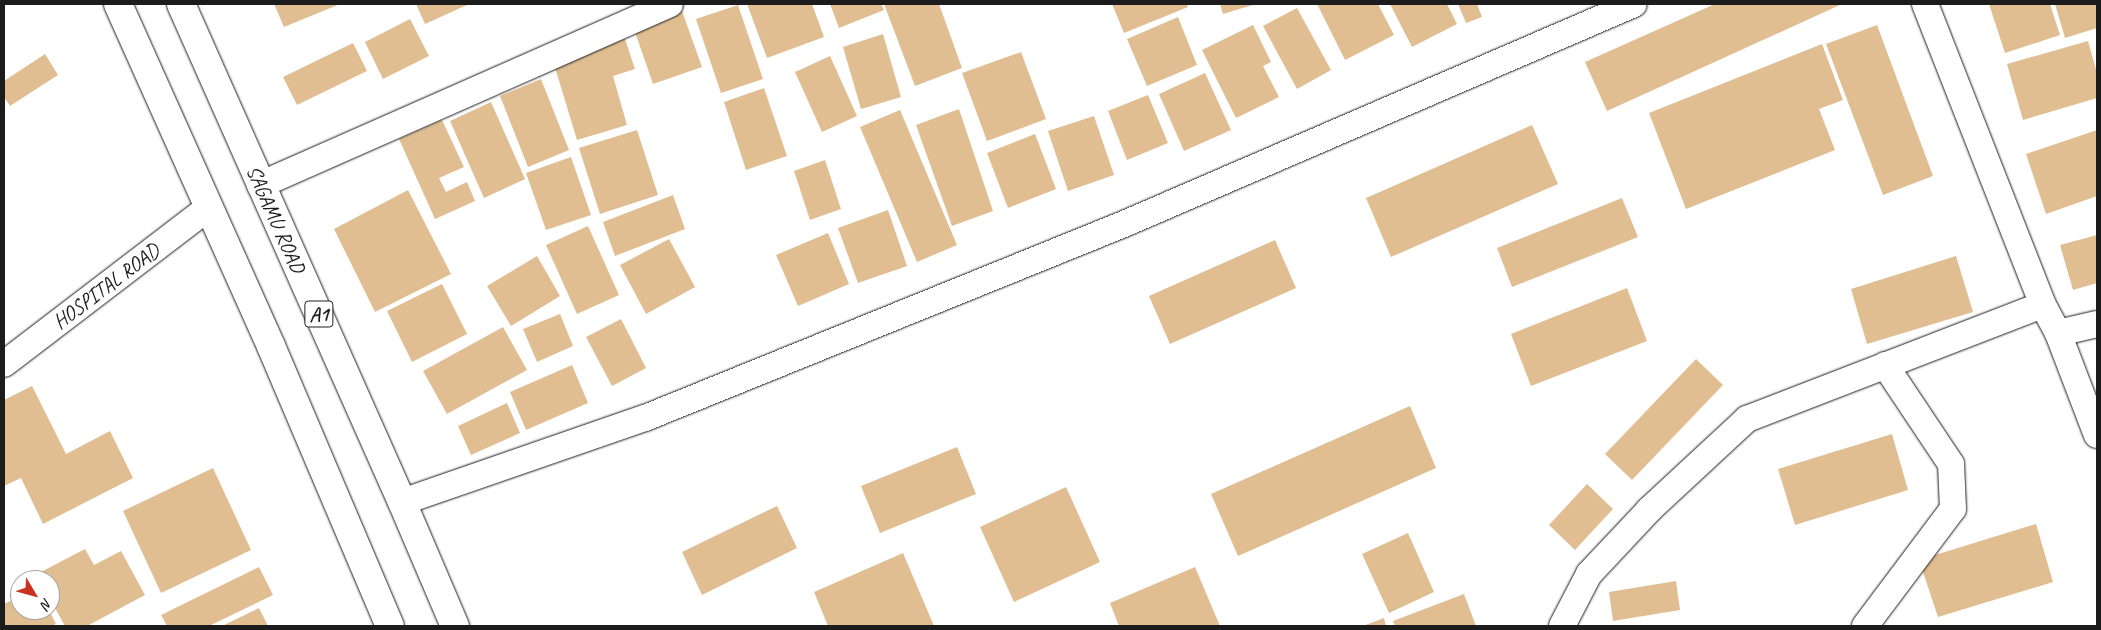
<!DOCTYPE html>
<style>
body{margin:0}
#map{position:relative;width:2101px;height:630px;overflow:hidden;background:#fff;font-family:Caveat,sans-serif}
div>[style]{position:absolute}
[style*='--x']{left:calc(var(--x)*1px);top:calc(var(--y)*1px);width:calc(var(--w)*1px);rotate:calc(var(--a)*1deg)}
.building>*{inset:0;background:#e1be92}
.roads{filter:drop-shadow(0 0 1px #1c1c1c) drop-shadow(0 0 1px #1c1c1c)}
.street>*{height:26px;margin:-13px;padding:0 13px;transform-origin:13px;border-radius:13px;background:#fff}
.highway>*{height:28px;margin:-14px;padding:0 14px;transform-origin:14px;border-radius:14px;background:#fff}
span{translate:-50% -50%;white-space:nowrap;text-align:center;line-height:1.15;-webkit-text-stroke:4.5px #fff;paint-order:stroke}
.shield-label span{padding:1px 4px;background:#fff;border:1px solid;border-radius:4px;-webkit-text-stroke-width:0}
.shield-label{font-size:20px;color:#1c1c1c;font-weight:700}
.street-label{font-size:21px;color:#1c1c1c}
.frame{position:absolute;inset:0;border:5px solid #1c1c1c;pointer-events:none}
.north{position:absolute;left:10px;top:570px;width:50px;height:50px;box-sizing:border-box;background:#fff;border:1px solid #a4a4a4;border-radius:50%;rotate:127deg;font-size:14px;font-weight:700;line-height:20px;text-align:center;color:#1c1c1c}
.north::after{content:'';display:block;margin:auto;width:18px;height:22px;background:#c8321e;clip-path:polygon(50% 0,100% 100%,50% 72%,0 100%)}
</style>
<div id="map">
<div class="building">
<div style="clip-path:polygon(274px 4px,340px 4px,284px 27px)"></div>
<div style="clip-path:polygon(416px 4px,469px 4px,425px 24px)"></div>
<div style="clip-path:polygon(747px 4px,812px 4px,824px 37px,767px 58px)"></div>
<div style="clip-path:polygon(830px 4px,881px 4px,884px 10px,839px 28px)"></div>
<div style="clip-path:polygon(884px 4px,939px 4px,962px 68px,915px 86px)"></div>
<div style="clip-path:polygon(1112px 4px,1187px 4px,1188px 7px,1124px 33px)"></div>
<div style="clip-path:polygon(1220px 4px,1256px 4px,1223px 14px)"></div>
<div style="clip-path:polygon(1317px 4px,1378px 4px,1394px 35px,1345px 60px)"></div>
<div style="clip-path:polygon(1390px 4px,1447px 4px,1457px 24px,1412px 47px)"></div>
<div style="clip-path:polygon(1458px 4px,1477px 4px,1482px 17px,1466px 23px)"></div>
<div style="clip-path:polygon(1715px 4px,1842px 4px,1607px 111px,1585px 62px)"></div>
<div style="clip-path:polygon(1989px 4px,2050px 4px,2060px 35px,2005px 53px)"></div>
<div style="clip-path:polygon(2055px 4px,2097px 4px,2097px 28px,2065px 38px)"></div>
<div style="clip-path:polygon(738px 5px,763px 79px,721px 93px,696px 19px)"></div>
<div style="clip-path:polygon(1297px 8px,1331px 70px,1297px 89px,1263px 26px)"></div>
<div style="clip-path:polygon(682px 11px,702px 67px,653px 84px,634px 29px)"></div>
<div style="clip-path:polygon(1178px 17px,1197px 65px,1147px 86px,1127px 39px)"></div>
<div style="clip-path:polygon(410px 19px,429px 56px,383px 79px,365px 42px)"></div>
<div style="clip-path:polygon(1253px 25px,1271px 62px,1263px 66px,1279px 97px,1236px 118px,1202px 50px)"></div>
<div style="clip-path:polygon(1877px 25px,1933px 176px,1883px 195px,1826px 44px)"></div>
<div style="clip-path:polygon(883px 34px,901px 97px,861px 109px,843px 47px)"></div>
<div style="clip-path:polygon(625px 39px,635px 69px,613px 76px,627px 125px,577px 140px,553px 61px)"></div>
<div style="clip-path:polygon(2088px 41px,2097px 73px,2097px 98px,2023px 120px,2007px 64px)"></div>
<div style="clip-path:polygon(353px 43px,367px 71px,297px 105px,283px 77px)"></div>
<div style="clip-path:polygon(1822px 44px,1843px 100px,1819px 109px,1835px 150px,1686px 209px,1649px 113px)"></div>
<div style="clip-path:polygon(1021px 52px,1046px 119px,987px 141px,962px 73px)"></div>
<div style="clip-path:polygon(45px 54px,58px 75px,10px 106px,4px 97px,4px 81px)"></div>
<div style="clip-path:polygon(830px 56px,857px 116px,822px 132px,795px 72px)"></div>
<div style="clip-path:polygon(1205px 73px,1231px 130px,1184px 151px,1159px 94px)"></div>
<div style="clip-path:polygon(541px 79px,569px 150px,528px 167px,500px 96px)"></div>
<div style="clip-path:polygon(764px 88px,787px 156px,746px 170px,724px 102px)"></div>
<div style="clip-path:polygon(1148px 95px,1168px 143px,1127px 160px,1108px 111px)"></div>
<div style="clip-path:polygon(491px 102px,525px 179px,484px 198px,450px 121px)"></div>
<div style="clip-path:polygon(959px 109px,993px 211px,952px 226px,916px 125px)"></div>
<div style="clip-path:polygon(900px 110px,957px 245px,917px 262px,860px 127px)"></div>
<div style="clip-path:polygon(1094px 116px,1114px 175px,1068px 191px,1048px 131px)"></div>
<div style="clip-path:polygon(442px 120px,464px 167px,439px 178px,446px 192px,467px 182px,475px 201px,435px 219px,399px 139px)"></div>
<div style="clip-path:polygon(1532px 125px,1558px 184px,1391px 257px,1366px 198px)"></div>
<div style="clip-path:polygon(637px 130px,658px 195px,600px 214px,579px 148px)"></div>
<div style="clip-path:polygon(2097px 130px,2097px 196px,2046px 214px,2026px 154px)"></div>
<div style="clip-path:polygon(1035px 134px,1056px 189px,1008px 208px,987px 153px)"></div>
<div style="clip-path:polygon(571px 157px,591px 215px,546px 230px,526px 173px)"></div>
<div style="clip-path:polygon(825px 160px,841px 209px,810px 220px,794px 171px)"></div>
<div style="clip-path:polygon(408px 190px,451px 274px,375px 312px,334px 229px)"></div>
<div style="clip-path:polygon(673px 195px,685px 229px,615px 256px,603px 222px)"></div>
<div style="clip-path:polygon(1622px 198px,1638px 237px,1512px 287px,1497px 248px)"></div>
<div style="clip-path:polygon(888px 210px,907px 266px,858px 283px,838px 228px)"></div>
<div style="clip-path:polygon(588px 226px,619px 295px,577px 314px,546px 245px)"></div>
<div style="clip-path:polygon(828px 233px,849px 284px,798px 306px,776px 255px)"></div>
<div style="clip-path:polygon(2097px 235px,2097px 283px,2073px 290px,2060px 245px)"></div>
<div style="clip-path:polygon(669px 239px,695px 287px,646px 314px,620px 265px)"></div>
<div style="clip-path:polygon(1275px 240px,1296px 288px,1170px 344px,1149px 296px)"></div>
<div style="clip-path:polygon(537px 256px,560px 296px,511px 326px,487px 286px)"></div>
<div style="clip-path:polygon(1956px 256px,1973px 312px,1867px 344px,1851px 289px)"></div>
<div style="clip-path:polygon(442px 284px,467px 334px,412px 362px,387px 311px)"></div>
<div style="clip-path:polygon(1627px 288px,1647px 341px,1531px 386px,1511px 334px)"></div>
<div style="clip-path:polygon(560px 314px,573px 346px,537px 362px,523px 329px)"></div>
<div style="clip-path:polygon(621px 319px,646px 368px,612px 386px,586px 337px)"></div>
<div style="clip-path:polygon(503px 327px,527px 370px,447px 414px,423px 371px)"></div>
<div style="clip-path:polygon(1696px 359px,1723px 385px,1632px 480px,1605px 454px)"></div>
<div style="clip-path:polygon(572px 365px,588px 403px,526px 430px,510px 392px)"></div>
<div style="clip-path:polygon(32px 386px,66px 454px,110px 431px,133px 478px,43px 524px,21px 478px,4px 486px,4px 400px)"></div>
<div style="clip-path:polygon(507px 403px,520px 433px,471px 455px,458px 426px)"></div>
<div style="clip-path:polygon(1410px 406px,1436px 468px,1238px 556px,1211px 494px)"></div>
<div style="clip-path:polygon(1892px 434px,1908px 490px,1795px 525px,1778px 469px)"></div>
<div style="clip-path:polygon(957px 447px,976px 494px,880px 533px,861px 486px)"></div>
<div style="clip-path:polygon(213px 468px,251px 550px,161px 593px,123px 511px)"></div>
<div style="clip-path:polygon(1587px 484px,1613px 509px,1575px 550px,1549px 525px)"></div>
<div style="clip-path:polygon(1066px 487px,1100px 562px,1014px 602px,980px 527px)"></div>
<div style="clip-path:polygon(777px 506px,797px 548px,702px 595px,682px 552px)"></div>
<div style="clip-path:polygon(2036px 524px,2053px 582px,1938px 617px,1919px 560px)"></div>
<div style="clip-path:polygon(1408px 533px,1434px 592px,1389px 613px,1362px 554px)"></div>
<div style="clip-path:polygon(85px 549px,94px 565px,121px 551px,145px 595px,87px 626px,65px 626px,50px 599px,50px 580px,40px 580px,37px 574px)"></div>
<div style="clip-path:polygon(903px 553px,934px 626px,828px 626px,814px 592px)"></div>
<div style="clip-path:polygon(259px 567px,273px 595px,209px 626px,167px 626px,161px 615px)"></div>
<div style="clip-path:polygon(1195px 567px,1220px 626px,1119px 626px,1110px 603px)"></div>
<div style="clip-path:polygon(1676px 581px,1680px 610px,1613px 621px,1609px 592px)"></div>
<div style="clip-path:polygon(1464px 594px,1476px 626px,1395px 626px,1393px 621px)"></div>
<div style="clip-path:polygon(20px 596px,20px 610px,49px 610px,56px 624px,51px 626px,4px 626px,4px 604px)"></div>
<div style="clip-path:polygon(259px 608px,268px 626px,222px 626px)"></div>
<div style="clip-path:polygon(1384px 618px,1386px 626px,1363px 626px)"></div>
</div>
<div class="roads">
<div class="street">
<div style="--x:1925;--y:4;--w:323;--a:68.6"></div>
<div style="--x:2043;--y:305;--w:32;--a:62"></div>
<div style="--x:2058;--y:333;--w:109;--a:69.1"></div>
<div style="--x:260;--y:185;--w:448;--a:-23.8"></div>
<div style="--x:2058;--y:333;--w:40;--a:-13"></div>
<div style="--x:4;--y:364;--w:257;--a:-37.4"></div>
<div style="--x:402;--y:502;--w:257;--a:-19.1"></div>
<div style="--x:645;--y:418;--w:517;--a:-22.05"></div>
<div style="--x:1124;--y:224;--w:555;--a:-23.33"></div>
<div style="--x:1562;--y:626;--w:59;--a:-62.6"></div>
<div style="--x:1589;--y:574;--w:88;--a:-46.8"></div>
<div style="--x:1649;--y:510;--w:134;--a:-42.9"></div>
<div style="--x:1747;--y:419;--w:317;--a:-21.1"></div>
<div style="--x:1865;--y:626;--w:146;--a:-53.1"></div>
<div style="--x:1953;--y:509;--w:45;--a:-92.5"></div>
<div style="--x:1951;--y:464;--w:119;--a:-123.7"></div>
</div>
<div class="highway">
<div style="--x:118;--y:4;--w:375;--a:65.9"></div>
<div style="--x:271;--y:346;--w:304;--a:67"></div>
<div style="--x:181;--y:4;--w:545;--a:66.07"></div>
<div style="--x:402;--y:502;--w:135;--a:66.9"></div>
</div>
</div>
<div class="shield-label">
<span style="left:319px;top:314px">A1</span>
</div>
<div class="street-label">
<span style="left:276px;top:219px;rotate:66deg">SAGAMU ROAD</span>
<span style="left:106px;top:286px;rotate:-37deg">HOSPITAL ROAD</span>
</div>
<div class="frame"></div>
<div class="north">N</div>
</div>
